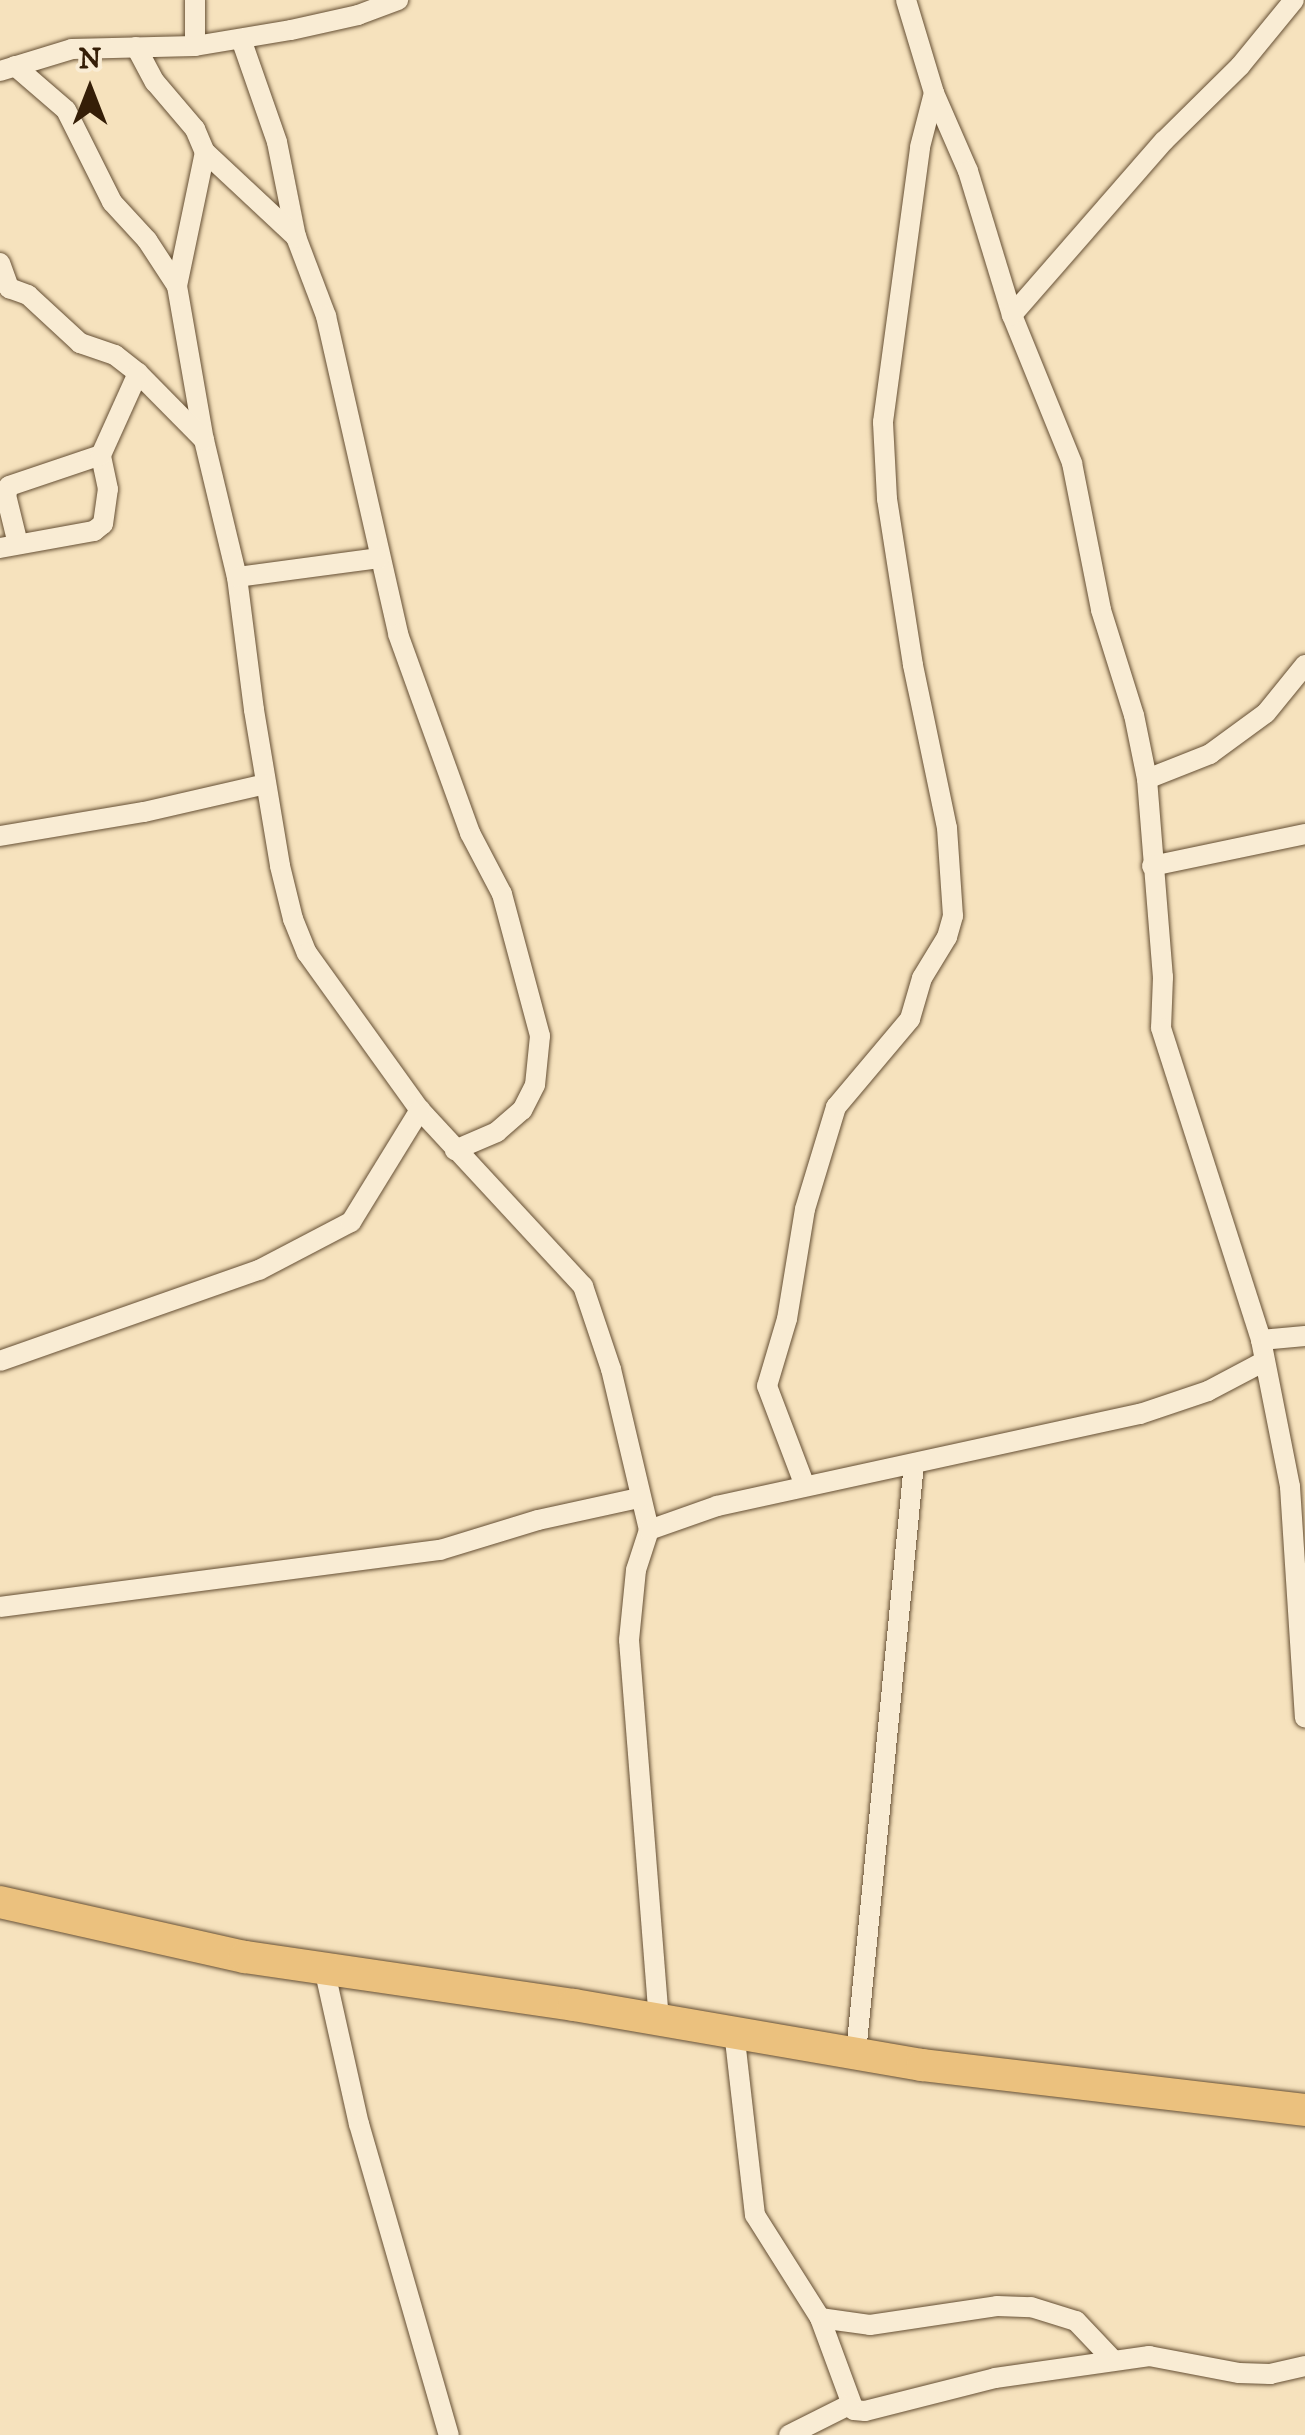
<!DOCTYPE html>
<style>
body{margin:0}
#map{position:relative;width:1305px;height:2435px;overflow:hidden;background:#f6e2bd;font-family:"IM FELL DW Pica",serif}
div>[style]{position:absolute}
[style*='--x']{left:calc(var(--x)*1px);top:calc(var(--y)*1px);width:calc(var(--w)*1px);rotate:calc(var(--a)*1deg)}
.roads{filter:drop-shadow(0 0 2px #654f34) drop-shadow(0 0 2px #654f34)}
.street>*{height:20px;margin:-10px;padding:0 10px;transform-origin:10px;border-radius:10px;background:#f9ecd4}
.primary>*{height:32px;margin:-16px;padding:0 16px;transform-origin:16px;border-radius:16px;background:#ebc17e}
span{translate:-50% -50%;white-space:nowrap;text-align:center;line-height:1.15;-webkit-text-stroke:8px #f9ecd4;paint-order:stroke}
.north{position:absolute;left:40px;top:40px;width:100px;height:100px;-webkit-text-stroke:8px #f9ecd4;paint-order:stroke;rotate:0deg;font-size:28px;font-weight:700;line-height:40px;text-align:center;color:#351e07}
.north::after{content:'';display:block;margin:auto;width:35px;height:45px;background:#351e07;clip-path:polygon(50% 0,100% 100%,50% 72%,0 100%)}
</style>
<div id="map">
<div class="roads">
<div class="street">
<div style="--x:195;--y:0;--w:46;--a:90"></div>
<div style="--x:906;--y:0;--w:97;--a:73.2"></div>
<div style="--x:934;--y:93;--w:85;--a:66.4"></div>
<div style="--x:968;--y:171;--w:151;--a:73"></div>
<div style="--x:1012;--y:315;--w:160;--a:67.9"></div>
<div style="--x:1072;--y:463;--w:150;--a:78.8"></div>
<div style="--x:1101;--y:610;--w:110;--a:72.6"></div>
<div style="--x:1134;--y:715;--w:65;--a:78.5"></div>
<div style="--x:1147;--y:779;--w:199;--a:85.4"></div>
<div style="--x:1163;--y:977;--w:51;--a:92.2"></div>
<div style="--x:1161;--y:1028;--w:328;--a:72.2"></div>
<div style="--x:1261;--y:1340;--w:150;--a:78.8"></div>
<div style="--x:1290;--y:1487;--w:231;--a:86.3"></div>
<div style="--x:241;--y:39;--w:109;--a:70.7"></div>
<div style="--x:277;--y:142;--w:97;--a:78.7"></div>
<div style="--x:296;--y:237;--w:85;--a:69.2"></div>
<div style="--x:326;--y:316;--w:326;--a:77.2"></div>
<div style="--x:398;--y:634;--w:212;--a:70.1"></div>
<div style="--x:470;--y:833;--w:69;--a:62.3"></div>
<div style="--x:502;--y:894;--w:147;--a:75"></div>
<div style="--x:540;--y:1036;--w:49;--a:95.8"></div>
<div style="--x:535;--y:1085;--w:28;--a:117"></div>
<div style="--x:522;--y:1110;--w:33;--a:139"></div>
<div style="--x:497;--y:1132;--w:46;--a:156.8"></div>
<div style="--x:136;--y:47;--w:40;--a:62"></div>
<div style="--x:155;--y:82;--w:62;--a:49.6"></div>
<div style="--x:195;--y:129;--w:25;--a:67"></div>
<div style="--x:205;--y:152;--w:125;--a:43"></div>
<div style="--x:15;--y:66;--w:67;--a:40.8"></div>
<div style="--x:66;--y:110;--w:103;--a:63.4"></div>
<div style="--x:112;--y:202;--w:52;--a:47.4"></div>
<div style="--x:147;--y:240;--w:55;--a:56.9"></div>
<div style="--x:177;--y:286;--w:156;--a:80.1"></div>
<div style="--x:204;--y:440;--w:141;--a:76.5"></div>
<div style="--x:237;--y:577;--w:134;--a:82.7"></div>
<div style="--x:254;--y:710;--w:158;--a:80.5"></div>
<div style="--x:280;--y:866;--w:55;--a:76.2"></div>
<div style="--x:293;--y:919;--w:37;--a:68"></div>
<div style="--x:307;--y:953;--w:193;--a:54.3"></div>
<div style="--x:420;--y:1110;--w:240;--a:47.2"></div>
<div style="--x:583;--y:1286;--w:88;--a:71.4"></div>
<div style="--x:611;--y:1369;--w:165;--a:76.7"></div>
<div style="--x:649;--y:1530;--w:42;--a:108"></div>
<div style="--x:636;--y:1570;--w:70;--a:95.7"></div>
<div style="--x:629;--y:1640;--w:380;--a:85.5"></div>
<div style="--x:0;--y:71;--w:75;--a:-17"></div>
<div style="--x:72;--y:49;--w:123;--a:-1.4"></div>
<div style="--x:195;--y:46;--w:97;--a:-9.5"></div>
<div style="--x:291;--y:30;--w:69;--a:-12.6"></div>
<div style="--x:358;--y:15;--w:43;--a:-20.6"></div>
<div style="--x:0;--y:263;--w:27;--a:70"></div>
<div style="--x:9;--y:288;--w:20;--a:20"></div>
<div style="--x:28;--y:295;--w:71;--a:42.7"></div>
<div style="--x:80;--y:343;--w:37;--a:19"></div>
<div style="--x:115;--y:355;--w:29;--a:38"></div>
<div style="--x:138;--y:373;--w:94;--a:45.4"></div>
<div style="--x:177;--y:286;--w:137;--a:-78.2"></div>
<div style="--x:1012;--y:315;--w:231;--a:-48.9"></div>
<div style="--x:1164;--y:141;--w:107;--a:-44.6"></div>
<div style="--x:1240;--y:66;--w:85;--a:-50.7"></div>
<div style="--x:18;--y:544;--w:50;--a:-103.8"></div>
<div style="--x:6;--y:495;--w:9;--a:-72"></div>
<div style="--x:9;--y:486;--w:97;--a:-18.6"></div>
<div style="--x:0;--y:548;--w:96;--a:-10.3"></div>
<div style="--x:94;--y:531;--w:11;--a:-38"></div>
<div style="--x:103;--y:524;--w:35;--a:-82"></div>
<div style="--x:108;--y:489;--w:35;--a:-102"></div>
<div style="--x:101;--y:455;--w:90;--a:-65.7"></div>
<div style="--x:237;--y:577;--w:143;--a:-7.6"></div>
<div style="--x:1147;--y:779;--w:68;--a:-21.6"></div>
<div style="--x:1210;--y:754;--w:69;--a:-36.2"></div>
<div style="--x:1266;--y:713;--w:62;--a:-50.9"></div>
<div style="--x:0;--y:836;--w:146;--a:-9.5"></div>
<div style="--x:144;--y:812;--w:125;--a:-12.9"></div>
<div style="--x:1152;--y:866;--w:156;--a:-11.8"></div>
<div style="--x:1261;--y:1340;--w:44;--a:-5.2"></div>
<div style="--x:0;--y:1361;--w:275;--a:-19.4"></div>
<div style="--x:259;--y:1270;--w:104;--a:-27.6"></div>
<div style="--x:351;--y:1222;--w:132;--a:-58.4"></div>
<div style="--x:805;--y:1486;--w:107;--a:-110.8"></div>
<div style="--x:767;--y:1386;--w:70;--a:-73.4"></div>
<div style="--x:787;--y:1319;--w:111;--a:-80.7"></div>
<div style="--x:805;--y:1209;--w:107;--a:-73.1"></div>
<div style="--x:836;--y:1107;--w:115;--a:-49.9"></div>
<div style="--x:910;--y:1019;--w:43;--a:-73.7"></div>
<div style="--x:922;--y:978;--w:48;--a:-58.6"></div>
<div style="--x:947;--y:937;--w:22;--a:-74"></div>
<div style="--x:953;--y:916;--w:88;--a:-93.9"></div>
<div style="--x:947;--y:828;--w:167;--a:-101.8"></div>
<div style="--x:913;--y:665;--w:168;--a:-98.9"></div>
<div style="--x:887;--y:499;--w:77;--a:-93"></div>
<div style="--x:883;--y:422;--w:277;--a:-82.3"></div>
<div style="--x:920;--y:147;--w:56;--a:-75.5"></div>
<div style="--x:649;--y:1530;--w:72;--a:-19.4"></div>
<div style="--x:717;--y:1506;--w:433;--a:-12.3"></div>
<div style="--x:1140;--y:1414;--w:72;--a:-18.7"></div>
<div style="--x:1208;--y:1391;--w:64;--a:-27.8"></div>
<div style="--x:0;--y:1607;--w:444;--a:-7.4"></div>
<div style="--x:440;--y:1550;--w:102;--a:-17"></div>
<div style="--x:538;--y:1520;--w:103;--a:-12.3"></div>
<div style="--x:324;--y:1968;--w:160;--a:77.4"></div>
<div style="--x:359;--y:2124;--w:324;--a:73.9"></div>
<div style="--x:734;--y:2031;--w:185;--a:83.5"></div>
<div style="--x:755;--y:2215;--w:122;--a:57.7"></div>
<div style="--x:820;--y:2318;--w:98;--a:69.7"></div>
<div style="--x:854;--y:2410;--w:11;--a:5"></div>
<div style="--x:865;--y:2411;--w:134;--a:-14.2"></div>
<div style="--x:995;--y:2378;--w:156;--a:-8.1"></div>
<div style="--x:1149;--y:2356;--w:92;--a:10.7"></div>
<div style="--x:1239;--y:2373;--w:31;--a:2"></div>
<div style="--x:1270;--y:2374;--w:36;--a:-13"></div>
<div style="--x:856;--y:2053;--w:592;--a:-84.38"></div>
<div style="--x:820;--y:2318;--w:50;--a:8"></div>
<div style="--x:870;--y:2325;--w:128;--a:-8.5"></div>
<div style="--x:997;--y:2306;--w:34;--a:2"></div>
<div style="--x:1031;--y:2307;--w:47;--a:17.3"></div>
<div style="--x:1076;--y:2321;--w:54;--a:46.5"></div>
<div style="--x:789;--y:2435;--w:67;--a:-26.6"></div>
</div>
<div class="primary">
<div style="--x:0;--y:1902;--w:251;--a:12.7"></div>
<div style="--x:245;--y:1957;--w:332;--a:8.3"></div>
<div style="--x:574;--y:2005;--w:353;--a:9.8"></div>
<div style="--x:922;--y:2065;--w:386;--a:6.7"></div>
</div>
</div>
<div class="north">N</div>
</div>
